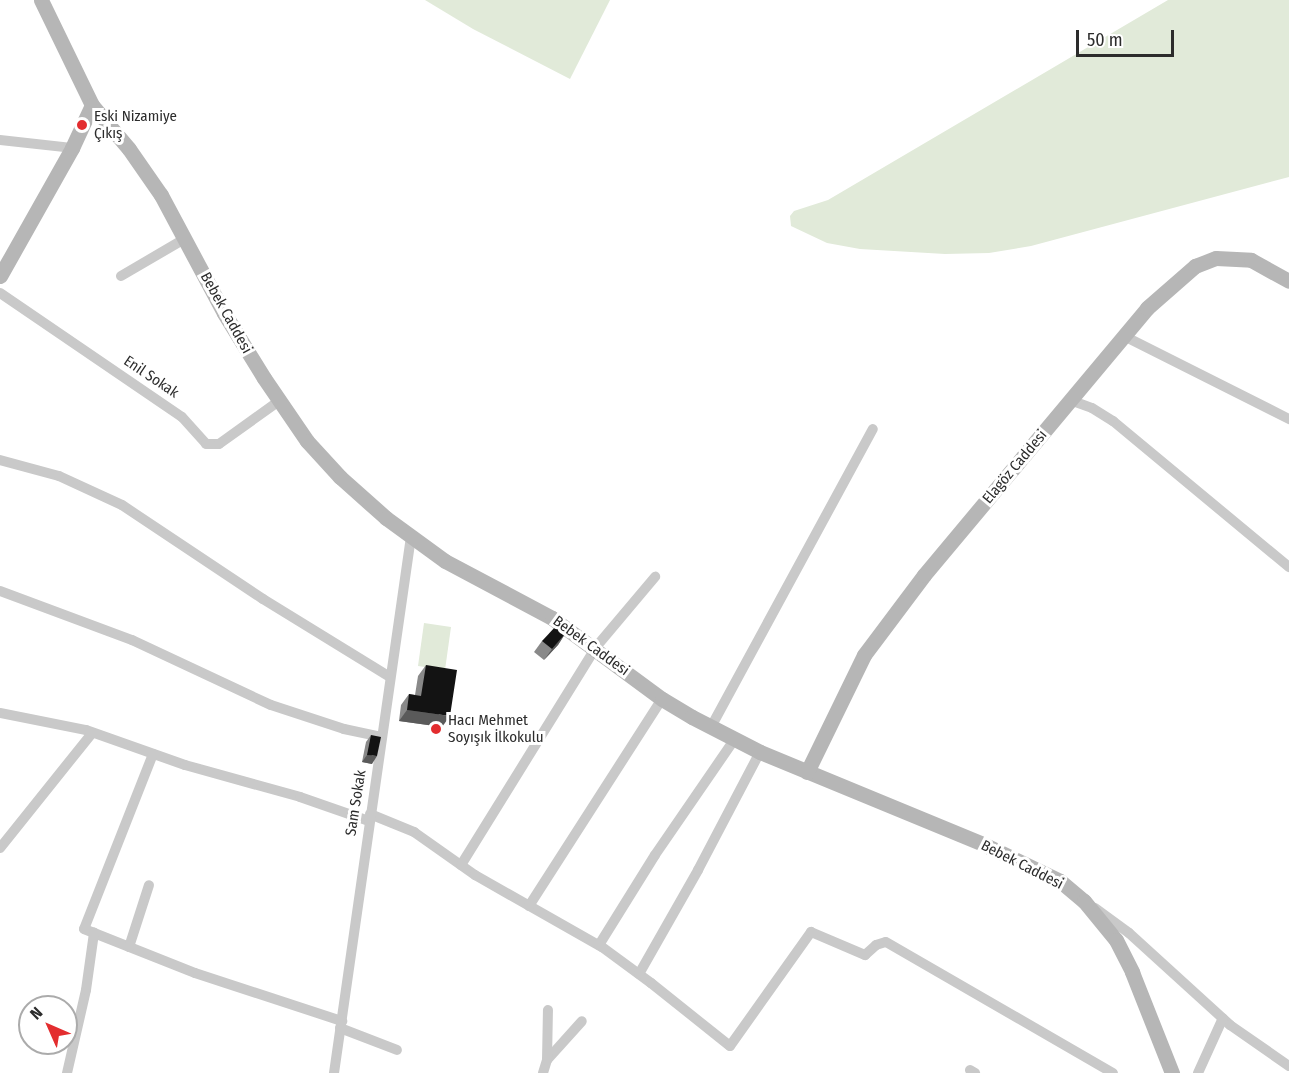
<!DOCTYPE html>
<meta charset="utf-8">
<style>
body{margin:0}
#map{position:relative;width:1289px;height:1073px;overflow:hidden;background:#fff;font-family:"Fira Sans Condensed",sans-serif}
div>[style]{position:absolute}
[style*='--x']{left:calc(var(--x)*1px);top:calc(var(--y)*1px);width:calc(var(--w)*1px);rotate:calc(var(--a)*1deg)}
.green>*{inset:0;background:#e1ead9}
.street>*{height:10px;margin:-5px;padding:0 5px;transform-origin:5px;border-radius:5px;background:#c9c9c9}
.secondary>*{height:15px;margin:-7.5px;padding:0 7.5px;transform-origin:7.5px;border-radius:7.5px;background:#b6b6b6}
.wall>*{inset:0;background:#898989}
.shaded-wall>*{inset:0;background:#5a5a5a}
.building>*{inset:0;background:#131313}
.dots>*{width:16px;height:16px;translate:-50% -50%;box-sizing:border-box;border:3px solid #fff;border-radius:50%}
span{translate:-50% -50%;white-space:nowrap;text-align:center;line-height:1.15;-webkit-text-stroke:6px #fff;paint-order:stroke}
.poi-label{font-size:15px;color:#2c2c2c}
.left{translate:0 -50%;text-align:left}
.street-label{font-size:15px;color:#2c2c2c}
.north{position:absolute;left:18px;top:995px;width:60px;height:60px;box-sizing:border-box;background:#fff;border:2px solid #ababab;border-radius:50%;rotate:315deg;font-size:16px;font-weight:700;line-height:24px;text-align:center;color:#2c2c2c}
.north::after{content:'';display:block;margin:auto;width:21px;height:27px;background:#e32d2f;clip-path:polygon(50% 0,100% 100%,50% 72%,0 100%)}
.scale{position:absolute;left:1076px;top:30px;width:98px;height:27px;box-sizing:border-box;border:3px solid #2c2c2c;border-top:0;padding-left:8px;font-size:18px;line-height:21px;white-space:nowrap;color:#2c2c2c;-webkit-text-stroke:4px #fff;paint-order:stroke}
</style>
<div id="map">
<div class="green">
<div style="clip-path:polygon(425px 0,610px 0,570px 79px,473px 29px)"></div>
<div style="clip-path:polygon(1168px 0,1289px 0,1289px 177px,1031px 246px,989px 253px,945px 254px,860px 249px,827px 243px,791px 226px,790px 216px,794px 211px,828px 200px)"></div>
<div style="clip-path:polygon(424px 623px,451px 627px,445px 670px,418px 666px)"></div>
</div>
<div class="street">
<div style="--x:0;--y:140;--w:72;--a:6.3"></div>
<div style="--x:121;--y:276;--w:75;--a:-30.3"></div>
<div style="--x:0;--y:293;--w:220;--a:34.3"></div>
<div style="--x:182;--y:417;--w:36;--a:48"></div>
<div style="--x:206;--y:444;--w:13;--a:0"></div>
<div style="--x:219;--y:444;--w:74;--a:-35.6"></div>
<div style="--x:1124;--y:336;--w:185;--a:26.7"></div>
<div style="--x:1070;--y:400;--w:23;--a:20"></div>
<div style="--x:1092;--y:408;--w:25;--a:32"></div>
<div style="--x:1113;--y:421;--w:229;--a:39.7"></div>
<div style="--x:0;--y:460;--w:61;--a:15.2"></div>
<div style="--x:59;--y:476;--w:69;--a:24.7"></div>
<div style="--x:122;--y:505;--w:169;--a:33.7"></div>
<div style="--x:263;--y:599;--w:149;--a:31.6"></div>
<div style="--x:0;--y:591;--w:141;--a:20.4"></div>
<div style="--x:132;--y:640;--w:153;--a:25.1"></div>
<div style="--x:271;--y:705;--w:77;--a:18.2"></div>
<div style="--x:344;--y:729;--w:38;--a:12"></div>
<div style="--x:0;--y:713;--w:88;--a:11.2"></div>
<div style="--x:86;--y:730;--w:105;--a:19.5"></div>
<div style="--x:185;--y:765;--w:119;--a:15.5"></div>
<div style="--x:300;--y:797;--w:73;--a:19.2"></div>
<div style="--x:711;--y:727;--w:339;--a:-61.5"></div>
<div style="--x:153;--y:754;--w:188;--a:111.5"></div>
<div style="--x:84;--y:929;--w:119;--a:21.6"></div>
<div style="--x:195;--y:973;--w:155;--a:18.1"></div>
<div style="--x:370;--y:814;--w:48;--a:22.2"></div>
<div style="--x:414;--y:832;--w:75;--a:35.2"></div>
<div style="--x:475;--y:875;--w:146;--a:29.6"></div>
<div style="--x:602;--y:947;--w:61;--a:36.3"></div>
<div style="--x:651;--y:983;--w:101;--a:38.6"></div>
<div style="--x:730;--y:1046;--w:140;--a:-54.6"></div>
<div style="--x:811;--y:932;--w:59;--a:23.1"></div>
<div style="--x:865;--y:955;--w:15;--a:-42"></div>
<div style="--x:876;--y:945;--w:10;--a:-17"></div>
<div style="--x:886;--y:942;--w:262;--a:30"></div>
<div style="--x:0;--y:848;--w:147;--a:-51.3"></div>
<div style="--x:461;--y:865;--w:256;--a:-58.2"></div>
<div style="--x:596;--y:647;--w:92;--a:-49.9"></div>
<div style="--x:529;--y:906;--w:246;--a:-57.3"></div>
<div style="--x:1095;--y:908;--w:42;--a:36.3"></div>
<div style="--x:1129;--y:933;--w:137;--a:42.3"></div>
<div style="--x:1230;--y:1025;--w:72;--a:34.8"></div>
<div style="--x:599;--y:945;--w:106;--a:-58.1"></div>
<div style="--x:655;--y:855;--w:140;--a:-55.5"></div>
<div style="--x:129;--y:947;--w:65;--a:-72.1"></div>
<div style="--x:639;--y:974;--w:120;--a:-60.4"></div>
<div style="--x:698;--y:870;--w:133;--a:-62.3"></div>
<div style="--x:340;--y:1028;--w:61;--a:21.1"></div>
<div style="--x:547;--y:1060;--w:52;--a:-48.1"></div>
<div style="--x:970;--y:1070;--w:6;--a:31"></div>
<div style="--x:67;--y:1073;--w:85;--a:-77.1"></div>
<div style="--x:86;--y:990;--w:58;--a:-82"></div>
<div style="--x:334;--y:1073;--w:542;--a:-81.83"></div>
<div style="--x:543;--y:1073;--w:14;--a:-73"></div>
<div style="--x:547;--y:1060;--w:50;--a:-88.9"></div>
<div style="--x:1198;--y:1073;--w:60;--a:-65.6"></div>
</div>
<div class="secondary">
<div style="--x:41;--y:0;--w:117;--a:64.1"></div>
<div style="--x:92;--y:105;--w:57;--a:49.9"></div>
<div style="--x:129;--y:149;--w:56;--a:55.2"></div>
<div style="--x:161;--y:195;--w:134;--a:61.9"></div>
<div style="--x:224;--y:313;--w:76;--a:58.4"></div>
<div style="--x:264;--y:378;--w:76;--a:55.7"></div>
<div style="--x:307;--y:441;--w:49;--a:47.5"></div>
<div style="--x:340;--y:477;--w:62;--a:41.7"></div>
<div style="--x:386;--y:518;--w:73;--a:36.1"></div>
<div style="--x:445;--y:561;--w:121;--a:28"></div>
<div style="--x:552;--y:618;--w:137;--a:36.4"></div>
<div style="--x:662;--y:699;--w:35;--a:31"></div>
<div style="--x:692;--y:717;--w:76;--a:27.2"></div>
<div style="--x:760;--y:752;--w:241;--a:22.4"></div>
<div style="--x:983;--y:844;--w:85;--a:25.7"></div>
<div style="--x:1060;--y:881;--w:31;--a:40"></div>
<div style="--x:1084;--y:901;--w:50;--a:50.6"></div>
<div style="--x:1116;--y:940;--w:36;--a:63"></div>
<div style="--x:1132;--y:972;--w:109;--a:68.4"></div>
<div style="--x:0;--y:276;--w:147;--a:-60.6"></div>
<div style="--x:72;--y:148;--w:47;--a:-65.1"></div>
<div style="--x:807;--y:772;--w:130;--a:-64"></div>
<div style="--x:864;--y:655;--w:100;--a:-53.1"></div>
<div style="--x:924;--y:575;--w:348;--a:-50.1"></div>
<div style="--x:1147;--y:308;--w:64;--a:-41.2"></div>
<div style="--x:1195;--y:266;--w:22;--a:-21"></div>
<div style="--x:1216;--y:258;--w:35;--a:3"></div>
<div style="--x:1251;--y:260;--w:43;--a:28.9"></div>
</div>
<div class="wall">
<div style="clip-path:polygon(565px 634px,558px 645px,544px 660px,534px 652px,542px 641px)"></div>
<div style="clip-path:polygon(426px 665px,442px 727px,399px 721px,401px 705px,409px 694px,415px 695px,418px 676px)"></div>
<div style="clip-path:polygon(371px 735px,372px 764px,362px 762px,366px 742px)"></div>
</div>
<div class="shaded-wall">
<div style="clip-path:polygon(565px 634px,558px 645px,544px 660px,552px 649px)"></div>
<div style="clip-path:polygon(407px 710px,450px 716px,442px 727px,399px 721px)"></div>
<div style="clip-path:polygon(367px 755px,377px 756px,372px 764px,362px 762px)"></div>
</div>
<div class="building">
<div style="clip-path:polygon(556px 626px,565px 634px,552px 649px,542px 641px)"></div>
<div style="clip-path:polygon(426px 665px,457px 670px,450px 716px,407px 710px,409px 694px,421px 696px)"></div>
<div style="clip-path:polygon(371px 735px,381px 737px,377px 756px,367px 755px)"></div>
</div>
<div class="dots">
<div style="left:82px;top:125px;background:#e32d2f"></div>
<div style="left:436px;top:729px;background:#e32d2f"></div>
</div>
<div class="poi-label">
<span class="left" style="left:94px;top:125px">Eski Nizamiye<br>Çıkış</span>
<span class="left" style="left:448px;top:729px">Hacı Mehmet<br>Soyışık İlkokulu</span>
</div>
<div class="street-label">
<span style="left:226px;top:313px;rotate:61deg">Bebek Caddesi</span>
<span style="left:151px;top:377px;rotate:34deg">Enil Sokak</span>
<span style="left:1015px;top:467px;rotate:-50deg">Elagöz Caddesi</span>
<span style="left:591px;top:646px;rotate:36deg">Bebek Caddesi</span>
<span style="left:356px;top:803px;rotate:-81deg">Sam Sokak</span>
<span style="left:1022px;top:865px;rotate:27deg">Bebek Caddesi</span>
</div>
<div class="north">N</div>
<div class="scale">50 m</div>
</div>
